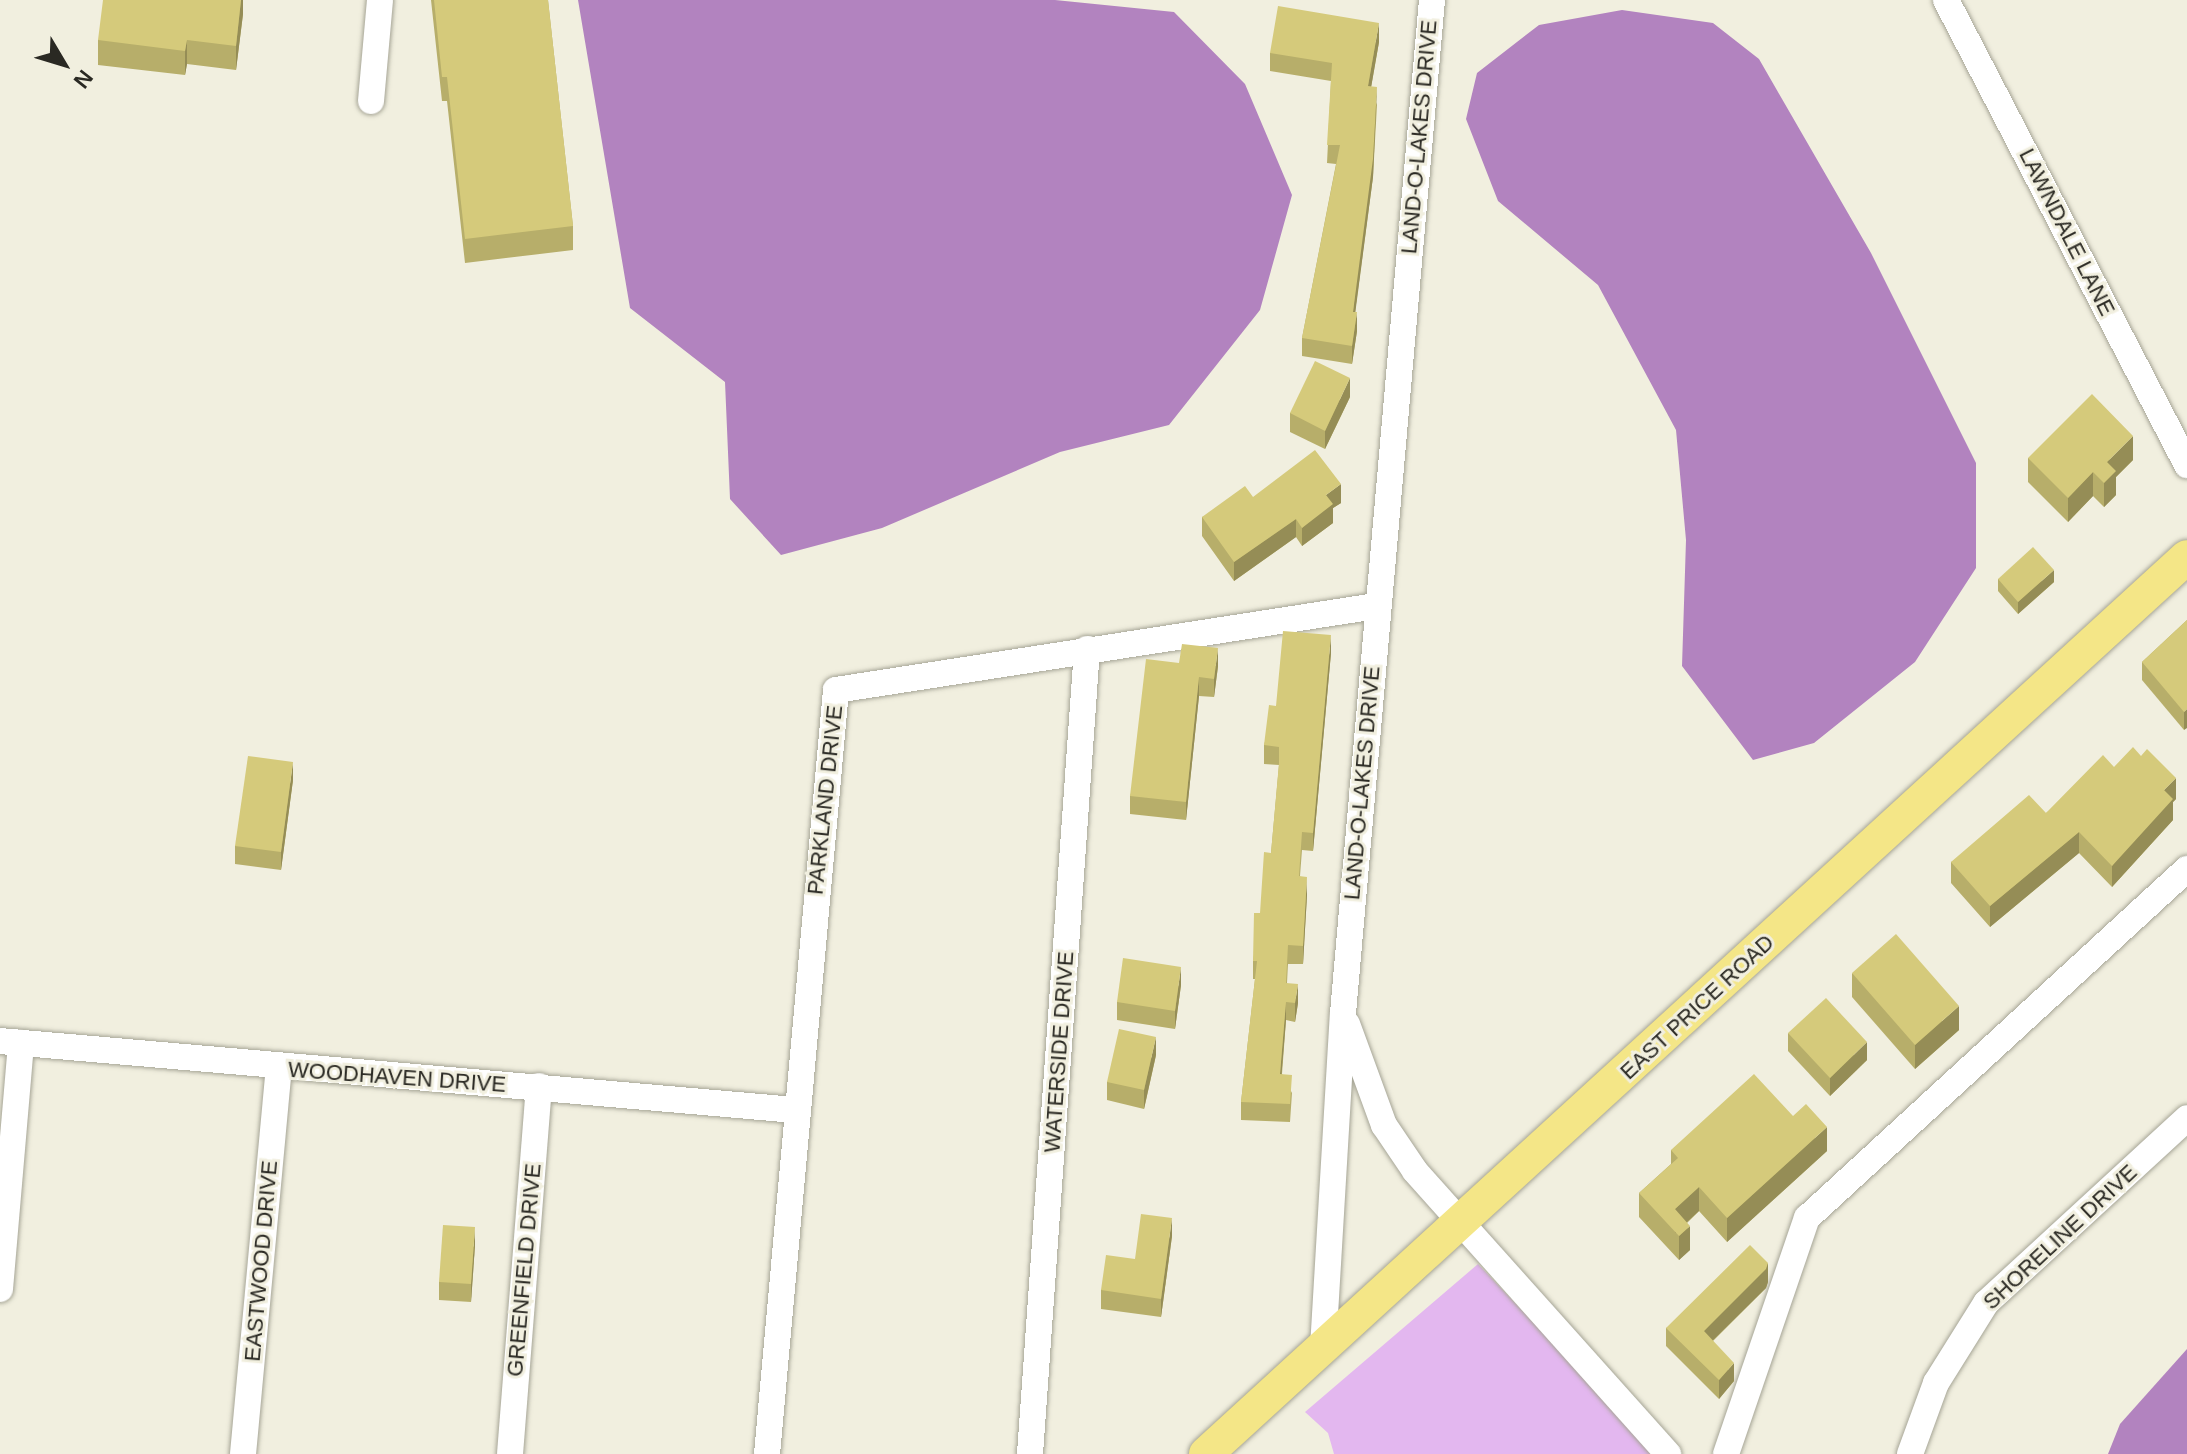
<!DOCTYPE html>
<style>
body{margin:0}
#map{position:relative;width:2187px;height:1454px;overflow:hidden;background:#f1efdf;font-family:Arial,sans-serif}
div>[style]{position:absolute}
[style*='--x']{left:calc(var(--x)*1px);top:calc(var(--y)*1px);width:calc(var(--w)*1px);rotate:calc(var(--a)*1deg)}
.green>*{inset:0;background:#e3b7ef}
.water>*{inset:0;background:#b283bf}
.roads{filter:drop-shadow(0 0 2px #a6a596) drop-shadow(0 0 2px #a6a596)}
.minor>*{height:26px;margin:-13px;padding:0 13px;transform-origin:13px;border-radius:13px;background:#fff}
.major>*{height:34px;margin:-17px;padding:0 17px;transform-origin:17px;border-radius:17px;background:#f4e687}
.wall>*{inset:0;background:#b7ae6a}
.shaded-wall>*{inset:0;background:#958d56}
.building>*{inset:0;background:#d5ca7b}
span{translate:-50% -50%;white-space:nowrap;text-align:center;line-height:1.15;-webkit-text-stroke:6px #f1efdf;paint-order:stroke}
.street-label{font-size:22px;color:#2a2923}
.north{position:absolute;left:24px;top:24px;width:80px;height:80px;-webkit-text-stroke:6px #f1efdf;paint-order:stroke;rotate:128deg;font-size:22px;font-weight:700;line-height:32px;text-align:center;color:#2a2923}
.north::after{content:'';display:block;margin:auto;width:28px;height:36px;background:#2a2923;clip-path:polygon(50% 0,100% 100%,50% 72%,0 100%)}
</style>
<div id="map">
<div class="green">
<div style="clip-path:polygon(1478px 1264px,1658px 1454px,1334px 1454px,1328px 1433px,1305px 1412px)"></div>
</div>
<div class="water">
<div style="clip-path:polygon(578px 0,1055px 0,1174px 12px,1245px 84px,1292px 195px,1260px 310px,1169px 425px,1060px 452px,882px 528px,781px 555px,730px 499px,725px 382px,630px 308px)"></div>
<div style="clip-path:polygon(1622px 10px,1713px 23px,1759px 59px,1871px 253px,1976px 463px,1976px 568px,1915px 662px,1814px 743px,1753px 760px,1682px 666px,1686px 540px,1676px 430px,1598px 285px,1498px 201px,1466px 119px,1477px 73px,1539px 25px)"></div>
<div style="clip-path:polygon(2187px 1349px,2187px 1454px,2108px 1454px,2120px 1424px)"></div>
</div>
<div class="roads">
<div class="minor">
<div style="--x:1946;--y:0;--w:524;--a:62.6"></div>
<div style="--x:371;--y:101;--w:101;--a:-84.9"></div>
<div style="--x:1347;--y:1024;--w:108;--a:69.9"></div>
<div style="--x:1384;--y:1125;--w:55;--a:56"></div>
<div style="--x:1415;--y:1171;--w:380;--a:48.2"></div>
<div style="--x:0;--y:1041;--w:798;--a:4.96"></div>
<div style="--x:0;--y:1289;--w:247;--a:-85.1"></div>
<div style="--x:1323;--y:1348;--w:336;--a:-86.6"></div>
<div style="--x:1343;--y:1013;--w:1017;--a:-84.98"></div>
<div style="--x:243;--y:1454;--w:387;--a:-84.7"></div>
<div style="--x:510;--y:1454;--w:369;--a:-85.5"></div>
<div style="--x:767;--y:1454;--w:767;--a:-84.84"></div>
<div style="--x:836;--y:690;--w:546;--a:-8.84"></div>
<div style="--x:1030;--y:1454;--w:807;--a:-85.95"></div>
<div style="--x:1726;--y:1454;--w:250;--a:-71.1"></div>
<div style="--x:1807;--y:1218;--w:516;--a:-42.57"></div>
<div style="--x:1910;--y:1454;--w:76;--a:-69.9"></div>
<div style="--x:1936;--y:1383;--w:94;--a:-58"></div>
<div style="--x:1986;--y:1303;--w:273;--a:-42.6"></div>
</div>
<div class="major">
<div style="--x:1206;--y:1454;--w:1329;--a:-42.44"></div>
</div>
</div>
<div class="wall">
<div style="clip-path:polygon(243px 0,243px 14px,236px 70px,187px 64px,185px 75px,98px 65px,98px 40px)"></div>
<div style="clip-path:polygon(431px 0,548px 0,573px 226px,573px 250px,465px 263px,447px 101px,442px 101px)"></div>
<div style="clip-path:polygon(1379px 42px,1371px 87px,1377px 105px,1373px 177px,1355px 312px,1357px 331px,1352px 364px,1302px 356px,1302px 338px,1336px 164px,1327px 163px,1331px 81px,1270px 71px,1270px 53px)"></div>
<div style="clip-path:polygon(1350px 397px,1325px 449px,1290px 432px,1290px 413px)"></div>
<div style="clip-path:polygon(2028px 458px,2133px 460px,2116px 477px,2116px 495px,2104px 507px,2093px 496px,2068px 522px,2028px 482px)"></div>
<div style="clip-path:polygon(1253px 497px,1341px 503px,1333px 508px,1333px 523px,1302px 546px,1296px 537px,1234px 581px,1202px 536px,1202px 517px)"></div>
<div style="clip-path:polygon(1998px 579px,2054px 582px,2018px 614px,1998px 591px)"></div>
<div style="clip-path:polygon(2187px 620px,2184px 730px,2142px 680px,2142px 662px)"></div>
<div style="clip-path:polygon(1331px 653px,1313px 851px,1302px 850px,1300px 876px,1307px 895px,1303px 964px,1288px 964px,1287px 983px,1298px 1003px,1295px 1022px,1286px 1020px,1282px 1074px,1292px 1093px,1290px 1122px,1241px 1120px,1241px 1102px,1255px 979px,1253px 979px,1253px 961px,1271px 853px,1279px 765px,1264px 764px,1264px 745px,1276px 706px)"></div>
<div style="clip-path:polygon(1179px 663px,1218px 666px,1214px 697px,1199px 696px,1186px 820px,1130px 814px,1130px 796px)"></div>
<div style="clip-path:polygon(2114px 767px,2176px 799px,2173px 802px,2173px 820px,2112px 887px,2079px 853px,1990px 927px,1951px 883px,1951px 862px,2046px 813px)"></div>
<div style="clip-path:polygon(293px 780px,281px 870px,235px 864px,235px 846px)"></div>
<div style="clip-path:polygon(1852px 973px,1959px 1030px,1915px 1069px,1852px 997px)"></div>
<div style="clip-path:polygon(1181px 985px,1175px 1029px,1117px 1020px,1117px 1002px)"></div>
<div style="clip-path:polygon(1788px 1033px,1867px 1060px,1830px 1096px,1788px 1051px)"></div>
<div style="clip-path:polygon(1156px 1055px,1144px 1109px,1107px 1100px,1107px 1082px)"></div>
<div style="clip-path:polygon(1793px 1116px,1827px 1151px,1727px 1242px,1699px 1211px,1687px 1223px,1690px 1250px,1679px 1260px,1639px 1217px,1639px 1193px,1671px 1164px,1671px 1150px)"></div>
<div style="clip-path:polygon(1172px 1236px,1161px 1317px,1101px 1309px,1101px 1290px,1135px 1259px)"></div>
<div style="clip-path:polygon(475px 1245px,471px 1302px,439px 1300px,439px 1282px)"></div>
<div style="clip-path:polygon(1768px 1282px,1766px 1288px,1713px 1341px,1734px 1381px,1719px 1399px,1666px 1346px,1666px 1328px)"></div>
</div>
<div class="shaded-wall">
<div style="clip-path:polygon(241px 0,243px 0,243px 14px,236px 70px,236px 46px)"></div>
<div style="clip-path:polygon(1379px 23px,1379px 42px,1368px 105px,1368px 86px)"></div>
<div style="clip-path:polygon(187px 40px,187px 64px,185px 75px,185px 51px)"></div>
<div style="clip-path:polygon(1377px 87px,1373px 177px,1353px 330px,1353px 312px)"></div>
<div style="clip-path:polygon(1357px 312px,1357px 331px,1352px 364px,1352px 346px)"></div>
<div style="clip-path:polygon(1350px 378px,1350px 397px,1325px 449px,1325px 431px)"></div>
<div style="clip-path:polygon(2133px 436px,2133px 460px,2116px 477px,2116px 495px,2104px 507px,2104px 483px,2107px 462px)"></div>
<div style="clip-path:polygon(2093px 472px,2093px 496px,2068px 522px,2068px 498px)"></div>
<div style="clip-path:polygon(1341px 484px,1341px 503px,1333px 508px,1333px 523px,1302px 546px,1302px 528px,1326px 495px)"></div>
<div style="clip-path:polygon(1296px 519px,1296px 537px,1234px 581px,1234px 562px)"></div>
<div style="clip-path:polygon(2054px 570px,2054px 582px,2018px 614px,2018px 602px)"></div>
<div style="clip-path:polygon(1331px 635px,1331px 653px,1313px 851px,1313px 833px)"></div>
<div style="clip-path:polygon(1218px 648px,1218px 666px,1214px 697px,1214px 679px)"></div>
<div style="clip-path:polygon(1199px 677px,1199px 696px,1186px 820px,1186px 802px)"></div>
<div style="clip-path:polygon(2187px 709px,2187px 728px,2184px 730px,2184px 712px)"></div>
<div style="clip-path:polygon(293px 762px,293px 780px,281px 870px,281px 852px)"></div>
<div style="clip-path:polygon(2176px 778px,2176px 799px,2173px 802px,2173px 820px,2112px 887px,2112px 866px,2164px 790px)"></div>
<div style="clip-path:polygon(2079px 832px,2079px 853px,1990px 927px,1990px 906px)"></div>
<div style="clip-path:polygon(1307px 877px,1307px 895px,1303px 964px,1303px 946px)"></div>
<div style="clip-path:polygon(1181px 967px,1181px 985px,1175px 1029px,1175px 1011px)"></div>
<div style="clip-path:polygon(1298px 984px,1298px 1003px,1295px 1022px,1295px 1003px)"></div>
<div style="clip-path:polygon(1286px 1002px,1286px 1020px,1280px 1092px,1280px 1074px)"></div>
<div style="clip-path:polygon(1959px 1006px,1959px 1030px,1915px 1069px,1915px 1045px)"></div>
<div style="clip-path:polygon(1156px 1037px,1156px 1055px,1144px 1109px,1144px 1090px)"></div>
<div style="clip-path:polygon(1867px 1042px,1867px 1060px,1830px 1096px,1830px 1078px)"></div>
<div style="clip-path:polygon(1827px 1127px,1827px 1151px,1727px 1242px,1727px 1218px)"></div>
<div style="clip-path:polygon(1699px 1187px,1699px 1211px,1675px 1233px,1675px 1209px)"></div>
<div style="clip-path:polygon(1172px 1218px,1172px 1236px,1161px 1317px,1161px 1299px)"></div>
<div style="clip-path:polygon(1690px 1226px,1690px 1250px,1679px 1260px,1679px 1236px)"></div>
<div style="clip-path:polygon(475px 1227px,475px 1245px,471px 1302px,471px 1284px)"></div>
<div style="clip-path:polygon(1768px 1263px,1768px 1282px,1766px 1288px,1704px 1349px,1704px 1331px)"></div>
<div style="clip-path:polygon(1734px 1363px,1734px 1381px,1719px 1399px,1719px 1380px)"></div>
</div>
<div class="building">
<div style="clip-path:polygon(103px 0,241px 0,236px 46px,187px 40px,185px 51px,98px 40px)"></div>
<div style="clip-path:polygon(434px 0,548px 0,573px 226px,465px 239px,447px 77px,442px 77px)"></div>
<div style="clip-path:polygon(1278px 6px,1379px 23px,1368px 86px,1377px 87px,1373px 159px,1353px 312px,1357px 312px,1352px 346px,1302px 338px,1340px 145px,1327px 145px,1332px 63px,1270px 53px)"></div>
<div style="clip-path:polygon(1315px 361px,1350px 378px,1325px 431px,1290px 413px)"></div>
<div style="clip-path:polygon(2092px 394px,2133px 436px,2107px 462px,2116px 471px,2104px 483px,2093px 472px,2068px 498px,2028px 458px)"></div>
<div style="clip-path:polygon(1315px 450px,1341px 484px,1326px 495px,1333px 504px,1302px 528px,1296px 519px,1234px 562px,1202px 517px,1245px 486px,1253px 497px)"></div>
<div style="clip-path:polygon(2033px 547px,2054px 570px,2018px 602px,1998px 579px)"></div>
<div style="clip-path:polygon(2187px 620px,2187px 709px,2184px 712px,2142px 662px)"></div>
<div style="clip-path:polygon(1283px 631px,1331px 635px,1313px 833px,1302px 832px,1299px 876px,1307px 877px,1303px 946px,1288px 945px,1286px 983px,1298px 984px,1295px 1003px,1286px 1002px,1280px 1074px,1292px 1075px,1290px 1104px,1241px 1102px,1257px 961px,1253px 961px,1254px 913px,1260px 913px,1264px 852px,1271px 853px,1279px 763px,1279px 747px,1264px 745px,1269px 705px,1276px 706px)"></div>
<div style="clip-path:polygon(1182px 644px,1218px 648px,1214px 679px,1199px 677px,1186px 802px,1130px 796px,1146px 659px,1179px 663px)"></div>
<div style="clip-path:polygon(2133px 747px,2141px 756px,2147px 749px,2176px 778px,2164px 790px,2173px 799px,2112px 866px,2079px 832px,1990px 906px,1951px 862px,2029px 795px,2046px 813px,2103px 755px,2114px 767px)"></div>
<div style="clip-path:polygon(248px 756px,293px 762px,281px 852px,235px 846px)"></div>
<div style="clip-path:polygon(1896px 934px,1959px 1006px,1915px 1045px,1852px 973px)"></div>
<div style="clip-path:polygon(1123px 958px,1181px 967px,1175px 1011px,1117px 1002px)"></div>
<div style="clip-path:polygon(1826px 998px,1867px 1042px,1830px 1078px,1788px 1033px)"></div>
<div style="clip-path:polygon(1119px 1029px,1156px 1037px,1144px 1090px,1107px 1082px)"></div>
<div style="clip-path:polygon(1754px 1074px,1793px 1116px,1806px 1104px,1827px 1127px,1727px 1218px,1699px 1187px,1675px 1209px,1690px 1226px,1679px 1236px,1639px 1193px,1678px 1158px,1671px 1150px)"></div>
<div style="clip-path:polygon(1141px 1214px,1172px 1218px,1161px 1299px,1101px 1290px,1106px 1255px,1135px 1259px)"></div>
<div style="clip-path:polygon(443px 1225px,475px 1227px,471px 1284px,439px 1282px)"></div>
<div style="clip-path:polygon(1750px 1245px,1768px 1263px,1766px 1269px,1704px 1331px,1734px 1363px,1719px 1380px,1666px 1328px)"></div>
</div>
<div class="street-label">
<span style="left:1419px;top:137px;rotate:-85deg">LAND-O-LAKES DRIVE</span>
<span style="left:2067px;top:232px;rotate:63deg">LAWNDALE LANE</span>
<span style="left:1362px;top:783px;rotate:-85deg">LAND-O-LAKES DRIVE</span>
<span style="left:825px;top:800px;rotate:-84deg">PARKLAND DRIVE</span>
<span style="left:1697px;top:1007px;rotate:-43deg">EAST PRICE ROAD</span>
<span style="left:1059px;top:1052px;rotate:-86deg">WATERSIDE DRIVE</span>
<span style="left:397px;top:1077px;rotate:4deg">WOODHAVEN DRIVE</span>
<span style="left:2060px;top:1237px;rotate:-43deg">SHORELINE DRIVE</span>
<span style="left:261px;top:1261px;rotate:-85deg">EASTWOOD DRIVE</span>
<span style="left:524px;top:1270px;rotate:-85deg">GREENFIELD DRIVE</span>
</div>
<div class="north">N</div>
</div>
